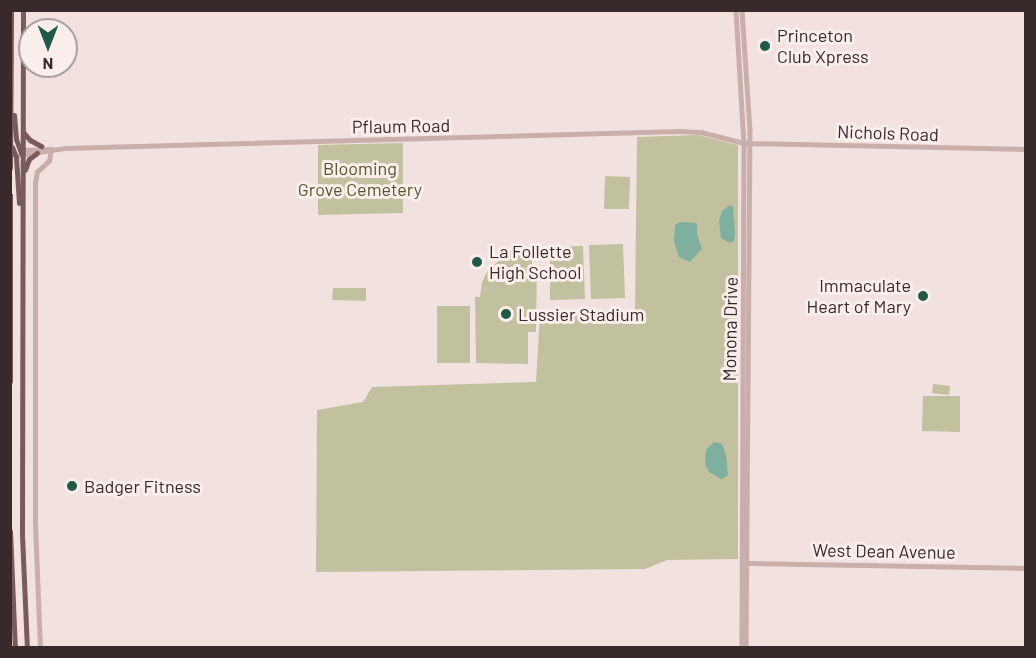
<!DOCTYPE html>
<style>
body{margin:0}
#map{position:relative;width:1036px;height:658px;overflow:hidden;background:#f2e2df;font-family:Barlow,sans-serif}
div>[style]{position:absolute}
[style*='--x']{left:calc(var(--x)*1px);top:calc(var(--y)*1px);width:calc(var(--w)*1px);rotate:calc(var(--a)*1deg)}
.green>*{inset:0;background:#c1c09f}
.water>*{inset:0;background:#7eaf9f}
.tertiary>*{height:4.5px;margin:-2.25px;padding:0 2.25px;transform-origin:2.25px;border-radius:2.25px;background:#caaeab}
.primary>*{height:5px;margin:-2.5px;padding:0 2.5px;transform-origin:2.5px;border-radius:2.5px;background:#7a5b5c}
.dots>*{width:16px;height:16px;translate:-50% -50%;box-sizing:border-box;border:3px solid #faeeeb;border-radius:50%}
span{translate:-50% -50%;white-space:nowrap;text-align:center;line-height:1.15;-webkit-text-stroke:6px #faeeeb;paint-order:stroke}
.poi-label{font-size:18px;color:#382a2b}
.left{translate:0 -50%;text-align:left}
.right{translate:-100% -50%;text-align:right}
.street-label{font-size:18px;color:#382a2b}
.park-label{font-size:18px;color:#56562e}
.frame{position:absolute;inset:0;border:12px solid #382a2b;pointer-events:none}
.north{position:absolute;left:18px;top:18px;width:60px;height:60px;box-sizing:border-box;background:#faeeeb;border:2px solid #aca09e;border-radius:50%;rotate:180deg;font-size:16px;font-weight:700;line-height:24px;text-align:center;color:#382a2b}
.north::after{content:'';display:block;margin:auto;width:21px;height:27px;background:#205948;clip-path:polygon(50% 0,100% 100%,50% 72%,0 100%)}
</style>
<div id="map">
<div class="green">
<div style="clip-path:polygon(698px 135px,738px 145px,738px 559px,667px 560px,645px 569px,316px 572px,317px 410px,363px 402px,372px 387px,536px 382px,540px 313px,635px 309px,637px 137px)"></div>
<div style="clip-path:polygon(403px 143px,403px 213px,318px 215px,318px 145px)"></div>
<div style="clip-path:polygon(605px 176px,630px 177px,629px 209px,604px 209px)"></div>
<div style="clip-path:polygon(623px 244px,625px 298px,591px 299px,589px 245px)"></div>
<div style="clip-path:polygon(583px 246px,585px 299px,550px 300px,550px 247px)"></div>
<div style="clip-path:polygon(514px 248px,532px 248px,532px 265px,537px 265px,536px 332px,528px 332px,528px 364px,476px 363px,475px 297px,480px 297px,482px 282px,488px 270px)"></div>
<div style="clip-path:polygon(333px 288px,366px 288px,366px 301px,332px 300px)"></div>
<div style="clip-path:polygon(437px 306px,470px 306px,470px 363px,437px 363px)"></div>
<div style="clip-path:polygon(933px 384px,950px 386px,949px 395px,932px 393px)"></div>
<div style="clip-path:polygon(923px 396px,960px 396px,960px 432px,922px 431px)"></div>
</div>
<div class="water">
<div style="clip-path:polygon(730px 205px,733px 207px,735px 231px,734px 241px,730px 243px,721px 238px,719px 221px,722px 211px)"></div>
<div style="clip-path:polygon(680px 222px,697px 223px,697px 234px,702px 249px,690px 262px,679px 257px,674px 241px,675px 225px)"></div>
<div style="clip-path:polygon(714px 442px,722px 444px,726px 455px,728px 475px,721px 479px,709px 472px,705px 463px,706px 450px)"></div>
</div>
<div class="tertiary">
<div style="--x:736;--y:10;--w:133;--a:86.6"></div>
<div style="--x:744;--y:143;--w:505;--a:90.23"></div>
<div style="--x:742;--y:10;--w:119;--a:86.2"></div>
<div style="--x:750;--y:129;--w:519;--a:90.44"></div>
<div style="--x:21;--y:150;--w:30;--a:-2"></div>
<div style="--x:20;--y:155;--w:46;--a:-8.8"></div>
<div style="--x:65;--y:148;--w:615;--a:-1.58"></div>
<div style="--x:680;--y:131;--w:21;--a:3"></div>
<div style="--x:701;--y:132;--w:44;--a:14.3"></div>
<div style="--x:744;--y:143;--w:282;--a:1.2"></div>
<div style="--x:747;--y:563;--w:279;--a:1"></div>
<div style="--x:40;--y:648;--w:126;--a:-92.3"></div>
<div style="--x:35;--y:522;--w:339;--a:-90"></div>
<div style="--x:35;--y:183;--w:11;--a:-80"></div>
<div style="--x:37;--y:172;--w:16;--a:-43"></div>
<div style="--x:49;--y:161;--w:12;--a:-81"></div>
</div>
<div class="primary">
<div style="--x:23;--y:10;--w:525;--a:90.11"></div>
<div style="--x:22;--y:535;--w:113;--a:87.5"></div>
<div style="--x:14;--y:115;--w:24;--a:85"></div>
<div style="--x:16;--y:139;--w:15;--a:70"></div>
<div style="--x:23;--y:132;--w:11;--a:49"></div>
<div style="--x:30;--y:140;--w:13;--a:29"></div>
<div style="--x:12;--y:147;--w:11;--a:68"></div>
<div style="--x:16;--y:157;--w:46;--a:86.3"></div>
<div style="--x:10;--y:168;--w:158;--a:-89.6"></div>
<div style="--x:25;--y:170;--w:12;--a:-70"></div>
<div style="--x:29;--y:159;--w:10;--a:-37"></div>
<div style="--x:10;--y:195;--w:186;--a:90"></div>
<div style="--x:10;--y:531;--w:117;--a:87.6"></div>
</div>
<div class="dots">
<div style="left:765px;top:46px;background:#205948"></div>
<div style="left:477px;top:262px;background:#205948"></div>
<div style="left:923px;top:296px;background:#205948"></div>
<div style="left:506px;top:314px;background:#205948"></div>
<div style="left:72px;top:486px;background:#205948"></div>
</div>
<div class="poi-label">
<span class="left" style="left:777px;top:46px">Princeton<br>Club Xpress</span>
<span class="left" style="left:489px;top:262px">La Follette<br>High School</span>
<span class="right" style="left:911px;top:296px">Immaculate<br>Heart of Mary</span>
<span class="left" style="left:518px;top:314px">Lussier Stadium</span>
<span class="left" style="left:84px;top:486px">Badger Fitness</span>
</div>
<div class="street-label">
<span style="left:401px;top:126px;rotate:-1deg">Pflaum Road</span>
<span style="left:888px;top:133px;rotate:2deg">Nichols Road</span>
<span style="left:730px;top:329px;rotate:-89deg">Monona Drive</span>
<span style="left:884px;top:551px;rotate:1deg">West Dean Avenue</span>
</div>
<div class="park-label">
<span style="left:360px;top:179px">Blooming<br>Grove Cemetery</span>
</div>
<div class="frame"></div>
<div class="north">N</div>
</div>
